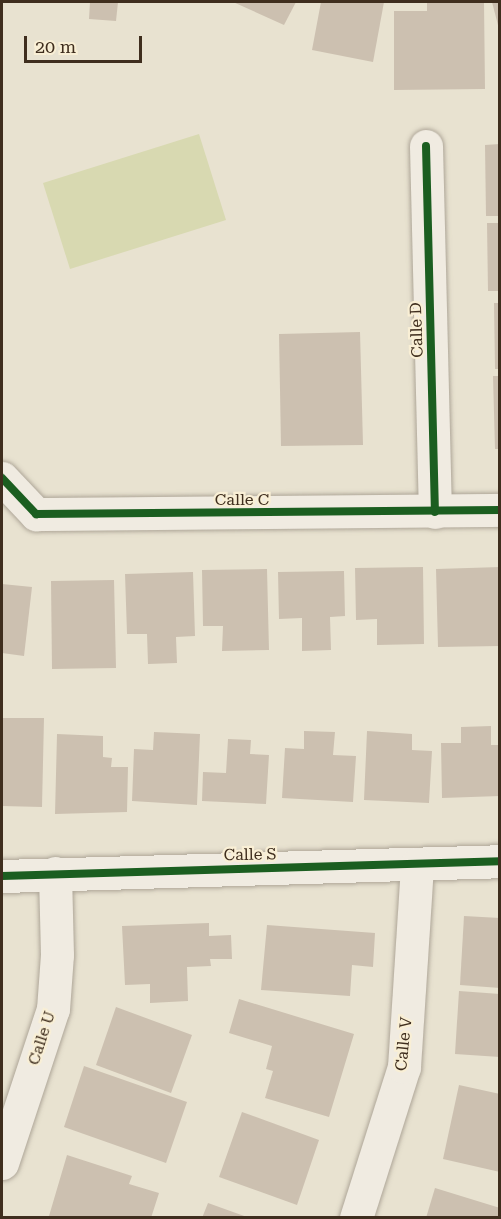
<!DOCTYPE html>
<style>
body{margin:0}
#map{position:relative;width:501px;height:1219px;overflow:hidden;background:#e8e2d0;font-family:"Roboto Serif",serif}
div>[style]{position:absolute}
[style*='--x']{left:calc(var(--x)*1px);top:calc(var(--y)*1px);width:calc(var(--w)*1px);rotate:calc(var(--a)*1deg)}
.green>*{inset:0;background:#d8d9b1}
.building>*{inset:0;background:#ccc0b0}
.roads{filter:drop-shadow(0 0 2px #aea698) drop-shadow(0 0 2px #aea698)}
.street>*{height:33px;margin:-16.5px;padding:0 16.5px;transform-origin:16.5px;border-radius:16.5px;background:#f0ebe1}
.cycleway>*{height:8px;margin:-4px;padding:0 4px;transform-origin:4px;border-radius:4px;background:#1b5e20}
span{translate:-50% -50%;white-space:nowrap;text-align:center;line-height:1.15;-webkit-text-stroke:4.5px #f9efd5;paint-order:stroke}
.street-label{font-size:16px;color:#3f2e1e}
.frame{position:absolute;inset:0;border:3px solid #3f2e1e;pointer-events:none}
.scale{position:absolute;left:24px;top:36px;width:118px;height:27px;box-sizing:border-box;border:3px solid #3f2e1e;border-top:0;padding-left:8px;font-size:18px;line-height:21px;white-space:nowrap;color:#3f2e1e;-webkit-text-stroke:4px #f9efd5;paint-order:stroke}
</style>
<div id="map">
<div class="green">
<div style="clip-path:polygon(199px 134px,226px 220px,70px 269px,43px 183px)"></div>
</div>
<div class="building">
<div style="clip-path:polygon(90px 2px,118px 2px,116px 21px,89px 19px)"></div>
<div style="clip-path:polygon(233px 2px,296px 2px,284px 25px)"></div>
<div style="clip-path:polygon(321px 2px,384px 2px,373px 62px,312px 50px)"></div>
<div style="clip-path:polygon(427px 2px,484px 2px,485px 89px,394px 90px,394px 11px,427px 11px)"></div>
<div style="clip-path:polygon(492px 2px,500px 2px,500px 29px,499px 29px)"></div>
<div style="clip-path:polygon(500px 144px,500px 216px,486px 216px,485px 145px)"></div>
<div style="clip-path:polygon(487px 223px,500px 223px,500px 291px,488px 291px)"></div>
<div style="clip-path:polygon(494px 303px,500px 303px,500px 369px,495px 369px)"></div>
<div style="clip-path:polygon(360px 332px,363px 445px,281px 446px,279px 334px)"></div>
<div style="clip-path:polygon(493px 376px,500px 376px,500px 449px,495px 449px)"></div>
<div style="clip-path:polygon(423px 567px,424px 644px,377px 645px,377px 619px,356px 620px,355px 568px)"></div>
<div style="clip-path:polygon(500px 567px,500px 646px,438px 647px,436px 569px)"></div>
<div style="clip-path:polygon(267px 569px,269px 650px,222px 651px,223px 626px,203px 626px,202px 570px)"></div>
<div style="clip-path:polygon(344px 571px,345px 616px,330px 617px,331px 650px,302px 651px,302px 618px,279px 619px,278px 572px)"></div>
<div style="clip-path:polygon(193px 572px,195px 636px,176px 637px,177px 663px,148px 664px,147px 634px,127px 634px,125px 574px)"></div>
<div style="clip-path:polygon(114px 580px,116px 668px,52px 669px,51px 581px)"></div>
<div style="clip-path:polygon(2px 584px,32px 587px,24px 656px,2px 653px)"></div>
<div style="clip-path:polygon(2px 718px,44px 718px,42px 807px,2px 806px)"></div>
<div style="clip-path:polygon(491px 726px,491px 745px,500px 745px,500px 796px,442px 798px,441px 743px,461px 743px,461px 727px)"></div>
<div style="clip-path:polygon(304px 731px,335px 732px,333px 755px,356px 756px,353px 802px,282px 798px,285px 748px,304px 749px)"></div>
<div style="clip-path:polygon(367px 731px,412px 734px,412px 750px,432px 751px,429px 803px,364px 800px)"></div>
<div style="clip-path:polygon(154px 732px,200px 734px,197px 805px,132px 801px,134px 749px,153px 750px)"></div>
<div style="clip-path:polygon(57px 734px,103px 736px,103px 757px,112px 758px,111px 767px,128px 767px,127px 812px,55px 814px)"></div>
<div style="clip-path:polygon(228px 739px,251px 740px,250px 754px,269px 755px,266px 804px,202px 801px,203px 772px,226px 773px)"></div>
<div style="clip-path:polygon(464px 916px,500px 918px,500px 988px,460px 985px)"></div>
<div style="clip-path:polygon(209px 923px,209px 936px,231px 935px,232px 959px,210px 959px,211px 966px,187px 967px,188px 1001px,150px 1003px,150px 984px,125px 985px,122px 926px)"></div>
<div style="clip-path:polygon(267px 925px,375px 933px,373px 967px,352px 965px,350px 996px,261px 990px)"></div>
<div style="clip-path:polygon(459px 991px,500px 994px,500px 1057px,455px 1054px)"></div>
<div style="clip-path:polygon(239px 999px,354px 1034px,329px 1117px,265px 1098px,273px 1071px,266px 1069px,272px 1046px,229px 1033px)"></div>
<div style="clip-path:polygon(116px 1007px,192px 1035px,171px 1093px,96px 1065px)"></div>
<div style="clip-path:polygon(84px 1066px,187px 1102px,166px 1163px,64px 1127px)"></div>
<div style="clip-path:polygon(459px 1085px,500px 1094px,500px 1172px,443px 1159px)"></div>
<div style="clip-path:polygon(242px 1112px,319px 1140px,297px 1205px,219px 1177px)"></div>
<div style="clip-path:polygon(67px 1155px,132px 1176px,129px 1184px,159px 1193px,151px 1218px,49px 1216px)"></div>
<div style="clip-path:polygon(435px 1188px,500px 1208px,500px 1218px,426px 1218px)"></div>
<div style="clip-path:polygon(208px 1203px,247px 1217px,247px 1218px,202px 1218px)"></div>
</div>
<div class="roads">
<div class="street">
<div style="--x:426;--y:146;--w:366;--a:88.6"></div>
<div style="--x:2;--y:478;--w:50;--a:46.6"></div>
<div style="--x:36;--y:514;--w:464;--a:-0.5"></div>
<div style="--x:2;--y:876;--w:498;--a:-1.7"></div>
<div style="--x:2;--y:1163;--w:162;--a:-71.7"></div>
<div style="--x:53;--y:1009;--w:54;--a:-85.8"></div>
<div style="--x:57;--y:955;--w:82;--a:-91.4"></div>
<div style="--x:356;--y:1218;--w:158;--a:-72.4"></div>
<div style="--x:404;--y:1067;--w:203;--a:-86.3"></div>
</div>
</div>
<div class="cycleway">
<div style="--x:426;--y:146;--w:366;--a:88.6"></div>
<div style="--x:2;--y:478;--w:50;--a:46.6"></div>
<div style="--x:36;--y:514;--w:464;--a:-0.5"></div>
<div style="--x:2;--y:876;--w:498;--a:-1.7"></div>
</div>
<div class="street-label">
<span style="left:417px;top:330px;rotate:-92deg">Calle D</span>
<span style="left:242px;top:500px">Calle C</span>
<span style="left:250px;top:855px;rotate:-1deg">Calle S</span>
<span style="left:42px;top:1038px;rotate:-72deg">Calle U</span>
<span style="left:404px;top:1044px;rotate:-84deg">Calle V</span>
</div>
<div class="frame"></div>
<div class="scale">20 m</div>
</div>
